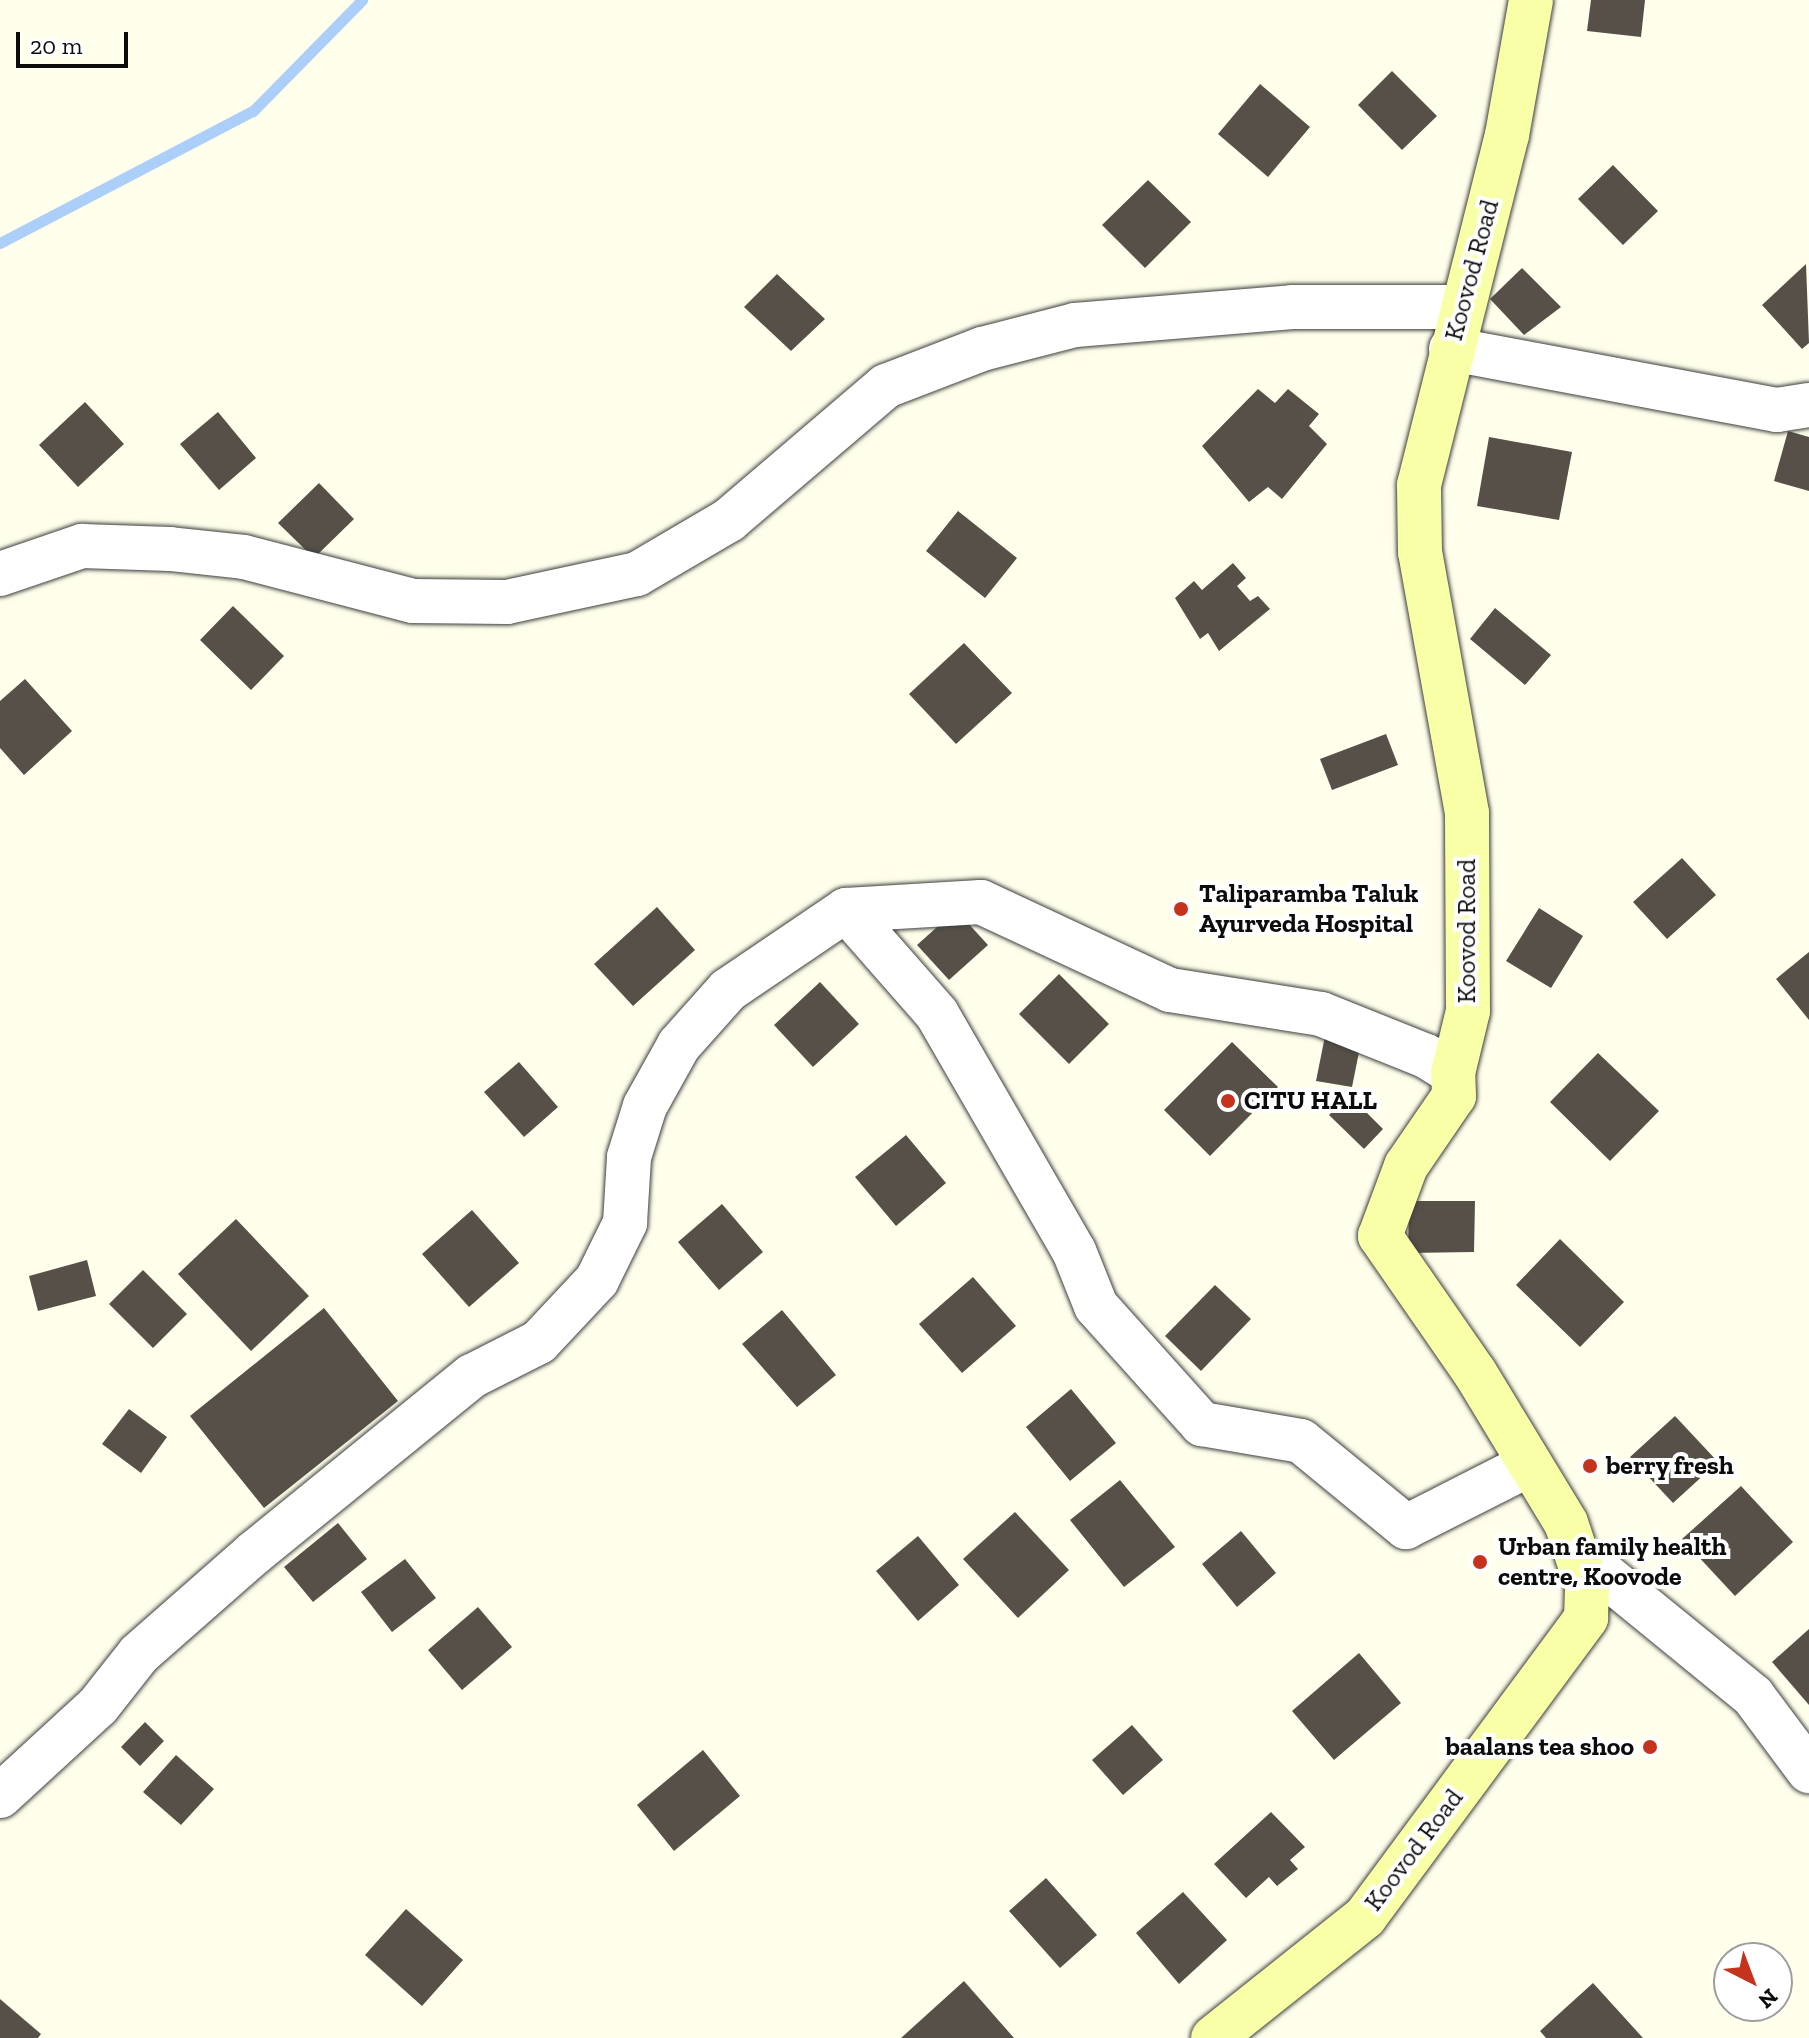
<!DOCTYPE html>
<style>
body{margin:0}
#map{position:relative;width:1809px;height:2038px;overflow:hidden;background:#ffffec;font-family:"Zilla Slab",serif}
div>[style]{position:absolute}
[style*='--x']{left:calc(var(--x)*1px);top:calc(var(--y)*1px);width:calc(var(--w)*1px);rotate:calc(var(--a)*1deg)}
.stream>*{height:11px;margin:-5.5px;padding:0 5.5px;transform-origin:5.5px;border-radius:5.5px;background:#accffa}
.building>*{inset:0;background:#565048}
.roads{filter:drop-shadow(0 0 2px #3f3f3f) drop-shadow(0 0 2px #3f3f3f)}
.minor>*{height:44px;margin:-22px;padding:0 22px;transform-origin:22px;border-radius:22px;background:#fff}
.secondary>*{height:44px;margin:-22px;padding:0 22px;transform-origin:22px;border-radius:22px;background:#f8ffa7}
.dots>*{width:22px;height:22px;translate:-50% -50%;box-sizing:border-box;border:4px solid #fff;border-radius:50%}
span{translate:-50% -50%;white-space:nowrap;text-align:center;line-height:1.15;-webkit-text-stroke:8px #fff;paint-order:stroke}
.street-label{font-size:26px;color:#0c0c0c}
.poi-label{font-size:26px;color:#0c0c0c;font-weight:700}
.left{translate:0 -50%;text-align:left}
.right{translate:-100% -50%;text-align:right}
.north{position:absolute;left:1713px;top:1942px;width:80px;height:80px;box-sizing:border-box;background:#fff;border:2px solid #9e9e9e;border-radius:50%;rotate:138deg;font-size:22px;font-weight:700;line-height:32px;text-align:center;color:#0c0c0c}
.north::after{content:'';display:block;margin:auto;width:28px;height:36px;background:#c5331c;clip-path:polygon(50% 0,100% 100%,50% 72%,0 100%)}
.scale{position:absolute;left:16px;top:32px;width:112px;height:36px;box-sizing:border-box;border:4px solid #0c0c0c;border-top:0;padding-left:10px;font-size:24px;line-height:28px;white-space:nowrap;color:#0c0c0c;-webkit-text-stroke:6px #fff;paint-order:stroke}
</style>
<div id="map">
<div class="stream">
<div style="--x:0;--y:243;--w:285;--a:-27.6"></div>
<div style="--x:253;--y:111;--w:156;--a:-45.5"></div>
</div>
<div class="building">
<div style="clip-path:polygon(1591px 0,1645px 0,1641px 37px,1587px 31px)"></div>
<div style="clip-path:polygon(1392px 71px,1437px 116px,1402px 150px,1358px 105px)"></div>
<div style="clip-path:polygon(1260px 84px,1310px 127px,1268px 177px,1218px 134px)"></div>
<div style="clip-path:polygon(1613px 165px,1658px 211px,1623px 245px,1578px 199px)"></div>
<div style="clip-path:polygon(1148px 180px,1191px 222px,1145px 268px,1102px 225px)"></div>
<div style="clip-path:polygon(1806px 264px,1809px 343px,1802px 349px,1762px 305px)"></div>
<div style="clip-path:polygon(1522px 268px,1561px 307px,1524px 335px,1490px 299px)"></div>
<div style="clip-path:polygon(777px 274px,825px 319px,791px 351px,744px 307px)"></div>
<div style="clip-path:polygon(1258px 389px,1275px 403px,1288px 389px,1319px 414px,1309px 426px,1327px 444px,1282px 499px,1268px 487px,1249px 502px,1202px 446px)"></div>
<div style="clip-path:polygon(85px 402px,124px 444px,78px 487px,39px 445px)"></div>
<div style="clip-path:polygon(218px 412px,256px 458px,219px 490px,180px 444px)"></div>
<div style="clip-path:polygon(1788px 431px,1809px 437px,1809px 491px,1774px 481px)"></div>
<div style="clip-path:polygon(1489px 437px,1572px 452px,1559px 520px,1477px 506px)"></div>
<div style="clip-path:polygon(319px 483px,354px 519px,314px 558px,278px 523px)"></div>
<div style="clip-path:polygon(958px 511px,1017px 558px,985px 598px,926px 551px)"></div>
<div style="clip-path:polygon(1233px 563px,1246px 578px,1237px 586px,1250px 601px,1258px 596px,1270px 609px,1219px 651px,1208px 633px,1200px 639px,1175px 598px,1194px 581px,1202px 590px)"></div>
<div style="clip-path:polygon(233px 606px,284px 656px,251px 690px,200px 640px)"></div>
<div style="clip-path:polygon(1495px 608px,1551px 655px,1525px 685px,1470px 639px)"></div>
<div style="clip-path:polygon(964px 643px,1012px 693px,956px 744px,909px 694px)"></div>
<div style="clip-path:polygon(25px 679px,72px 731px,24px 775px,0 748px,0 701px)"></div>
<div style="clip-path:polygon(1386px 734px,1398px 765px,1332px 790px,1320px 759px)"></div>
<div style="clip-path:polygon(1682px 858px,1716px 895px,1667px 939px,1633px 902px)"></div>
<div style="clip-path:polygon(657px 907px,695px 950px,633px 1006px,594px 964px)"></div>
<div style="clip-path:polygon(1539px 908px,1583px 936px,1551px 988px,1506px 961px)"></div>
<div style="clip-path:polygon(956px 910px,988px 945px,949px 980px,917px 945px)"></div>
<div style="clip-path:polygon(1809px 952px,1809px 1020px,1776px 979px)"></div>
<div style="clip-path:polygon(1059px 974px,1109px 1024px,1069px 1064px,1019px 1014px)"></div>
<div style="clip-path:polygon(820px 982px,859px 1024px,813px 1067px,774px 1025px)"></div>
<div style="clip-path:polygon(1325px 1036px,1361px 1042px,1352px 1087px,1316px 1081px)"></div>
<div style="clip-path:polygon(1232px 1042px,1278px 1087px,1210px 1156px,1164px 1110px)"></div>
<div style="clip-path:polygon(1598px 1053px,1659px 1111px,1610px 1161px,1550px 1102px)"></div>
<div style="clip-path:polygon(519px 1062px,558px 1107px,524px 1137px,484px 1092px)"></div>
<div style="clip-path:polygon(1349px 1095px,1383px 1129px,1364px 1149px,1329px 1115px)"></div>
<div style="clip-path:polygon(906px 1135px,946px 1183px,896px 1226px,855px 1177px)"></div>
<div style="clip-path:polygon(1409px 1201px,1475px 1201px,1474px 1252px,1408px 1253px)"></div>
<div style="clip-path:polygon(722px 1204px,763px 1252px,719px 1290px,678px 1242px)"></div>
<div style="clip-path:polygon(472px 1210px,519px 1263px,469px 1307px,422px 1254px)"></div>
<div style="clip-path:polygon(236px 1219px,309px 1296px,251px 1351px,178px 1274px)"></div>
<div style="clip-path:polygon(1560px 1239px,1624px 1302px,1580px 1347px,1516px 1285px)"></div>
<div style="clip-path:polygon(87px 1260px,96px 1296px,38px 1311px,29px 1276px)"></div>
<div style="clip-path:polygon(143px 1270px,187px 1314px,153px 1348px,109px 1304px)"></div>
<div style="clip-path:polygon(973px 1277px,1016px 1326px,962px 1373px,919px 1324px)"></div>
<div style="clip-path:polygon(1215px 1285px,1251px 1319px,1201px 1371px,1165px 1336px)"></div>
<div style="clip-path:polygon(324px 1308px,398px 1401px,264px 1508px,190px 1416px)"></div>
<div style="clip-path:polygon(782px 1310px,836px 1375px,797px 1407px,742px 1344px)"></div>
<div style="clip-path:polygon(1071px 1389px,1116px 1443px,1070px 1481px,1026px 1427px)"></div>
<div style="clip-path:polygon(129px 1409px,167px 1437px,141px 1473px,102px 1444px)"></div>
<div style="clip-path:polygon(1675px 1416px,1718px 1462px,1673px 1503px,1630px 1457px)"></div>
<div style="clip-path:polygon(1120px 1480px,1175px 1547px,1124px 1587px,1070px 1520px)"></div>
<div style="clip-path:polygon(1741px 1486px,1793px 1542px,1735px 1596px,1682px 1539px)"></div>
<div style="clip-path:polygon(1015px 1512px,1069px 1570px,1018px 1618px,963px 1559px)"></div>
<div style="clip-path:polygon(338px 1523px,367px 1559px,313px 1602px,284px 1567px)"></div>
<div style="clip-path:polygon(1241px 1531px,1276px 1573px,1237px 1607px,1202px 1564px)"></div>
<div style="clip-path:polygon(918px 1536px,959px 1585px,918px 1621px,876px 1571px)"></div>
<div style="clip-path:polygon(405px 1559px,436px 1598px,392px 1632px,361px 1592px)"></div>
<div style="clip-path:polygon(478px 1607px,512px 1647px,462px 1690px,428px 1650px)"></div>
<div style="clip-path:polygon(1809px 1629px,1809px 1705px,1772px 1662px)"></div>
<div style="clip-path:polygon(1359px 1653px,1401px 1703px,1334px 1760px,1292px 1711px)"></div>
<div style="clip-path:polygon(145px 1722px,164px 1741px,140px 1766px,121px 1747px)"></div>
<div style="clip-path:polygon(1132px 1725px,1163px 1760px,1123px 1795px,1092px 1760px)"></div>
<div style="clip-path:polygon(703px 1750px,740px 1796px,674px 1851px,637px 1805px)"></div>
<div style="clip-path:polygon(176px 1755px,214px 1789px,181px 1825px,143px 1792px)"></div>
<div style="clip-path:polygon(1271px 1812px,1305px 1847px,1290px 1860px,1298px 1869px,1277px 1886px,1269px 1877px,1246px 1898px,1214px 1864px)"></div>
<div style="clip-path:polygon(1046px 1878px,1097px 1935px,1060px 1968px,1009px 1911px)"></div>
<div style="clip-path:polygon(1183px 1892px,1227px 1940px,1179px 1984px,1136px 1933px)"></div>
<div style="clip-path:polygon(406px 1909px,463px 1960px,422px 2006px,365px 1955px)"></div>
<div style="clip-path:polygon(964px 1981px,1014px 2038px,901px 2038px)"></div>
<div style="clip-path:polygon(1593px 1983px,1643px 2038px,1546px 2038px,1540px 2031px)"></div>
<div style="clip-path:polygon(0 1999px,41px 2034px,38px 2038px,0 2038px)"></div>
</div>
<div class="roads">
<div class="minor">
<div style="--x:1451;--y:349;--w:332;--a:10.6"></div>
<div style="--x:1777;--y:410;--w:32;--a:-9"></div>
<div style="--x:0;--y:574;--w:87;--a:-18.9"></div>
<div style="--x:82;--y:546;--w:88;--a:2"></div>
<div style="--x:170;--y:549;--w:74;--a:6.2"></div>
<div style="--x:244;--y:557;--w:175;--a:14.6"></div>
<div style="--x:413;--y:601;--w:94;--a:0.6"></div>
<div style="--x:507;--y:602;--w:133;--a:-12.2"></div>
<div style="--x:637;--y:574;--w:107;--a:-30.4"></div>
<div style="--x:729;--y:520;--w:206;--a:-40.5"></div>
<div style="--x:886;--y:386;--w:103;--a:-21.1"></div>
<div style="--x:982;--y:349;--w:96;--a:-14.5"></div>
<div style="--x:1075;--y:325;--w:218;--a:-4.7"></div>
<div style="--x:1292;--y:307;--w:169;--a:0"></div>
<div style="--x:846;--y:910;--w:135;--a:-3.4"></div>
<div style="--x:981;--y:902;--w:208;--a:25"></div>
<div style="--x:1170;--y:990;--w:153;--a:9"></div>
<div style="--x:1321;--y:1014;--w:113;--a:21.8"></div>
<div style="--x:1426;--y:1056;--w:32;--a:32"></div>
<div style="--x:1587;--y:1586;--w:21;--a:-28"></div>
<div style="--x:1606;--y:1576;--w:190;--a:39.2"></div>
<div style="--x:1753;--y:1696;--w:94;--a:53.3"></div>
<div style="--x:0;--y:1796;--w:133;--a:-42.6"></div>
<div style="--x:98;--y:1706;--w:66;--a:-51.7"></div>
<div style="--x:139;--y:1654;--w:153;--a:-41.3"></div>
<div style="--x:254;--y:1553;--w:281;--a:-39.1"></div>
<div style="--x:472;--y:1376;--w:75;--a:-26.9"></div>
<div style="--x:539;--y:1342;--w:85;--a:-46.9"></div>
<div style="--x:597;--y:1280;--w:64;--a:-63.8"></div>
<div style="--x:625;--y:1223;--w:66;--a:-86.5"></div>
<div style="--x:629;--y:1157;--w:53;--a:-72.6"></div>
<div style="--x:645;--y:1106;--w:70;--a:-60.9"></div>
<div style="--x:679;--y:1045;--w:74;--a:-48.3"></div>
<div style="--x:728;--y:990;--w:143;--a:-34.1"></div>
<div style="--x:846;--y:910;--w:138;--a:48.8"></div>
<div style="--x:937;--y:1014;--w:274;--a:60"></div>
<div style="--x:1074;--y:1251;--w:59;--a:68.2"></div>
<div style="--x:1096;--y:1306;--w:159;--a:48.1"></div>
<div style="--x:1202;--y:1424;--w:100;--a:9.7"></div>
<div style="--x:1301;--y:1441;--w:136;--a:39.3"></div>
<div style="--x:1406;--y:1527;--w:139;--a:-26.9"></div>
</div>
<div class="secondary">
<div style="--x:1213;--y:2038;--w:194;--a:-38.5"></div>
<div style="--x:1365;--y:1917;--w:372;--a:-53.5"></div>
<div style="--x:1586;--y:1618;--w:32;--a:-88"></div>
<div style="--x:1587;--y:1586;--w:66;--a:-108.4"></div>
<div style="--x:1566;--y:1523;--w:175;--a:-121.2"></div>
<div style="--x:1475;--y:1373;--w:167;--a:-124.7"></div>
<div style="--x:1380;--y:1236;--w:75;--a:-69.6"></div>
<div style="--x:1406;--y:1166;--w:85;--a:-55.6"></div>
<div style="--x:1454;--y:1096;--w:23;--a:-92"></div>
<div style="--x:1453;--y:1073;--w:64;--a:-76.4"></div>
<div style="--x:1468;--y:1011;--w:198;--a:-90.3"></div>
<div style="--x:1467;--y:813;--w:265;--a:-100.2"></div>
<div style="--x:1420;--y:552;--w:67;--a:-90.9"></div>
<div style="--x:1419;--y:485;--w:361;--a:-75.9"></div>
<div style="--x:1507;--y:135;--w:137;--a:-79.9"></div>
</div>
</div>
<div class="dots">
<div style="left:1181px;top:909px;background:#c5331c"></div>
<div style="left:1228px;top:1101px;background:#c5331c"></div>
<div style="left:1590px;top:1466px;background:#c5331c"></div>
<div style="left:1480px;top:1562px;background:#c5331c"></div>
<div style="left:1650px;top:1747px;background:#c5331c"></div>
</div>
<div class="street-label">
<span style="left:1472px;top:270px;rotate:-75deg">Koovod Road</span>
<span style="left:1467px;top:931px;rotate:-90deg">Koovod Road</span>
<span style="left:1414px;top:1850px;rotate:-53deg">Koovod Road</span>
</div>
<div class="poi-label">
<span class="left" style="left:1199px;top:909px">Taliparamba Taluk<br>Ayurveda Hospital</span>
<span class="left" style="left:1244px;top:1101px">CITU HALL</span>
<span class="left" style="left:1606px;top:1466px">berry fresh</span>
<span class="left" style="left:1498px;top:1562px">Urban family health<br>centre, Koovode</span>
<span class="right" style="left:1634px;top:1747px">baalans tea shoo</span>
</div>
<div class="north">N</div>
<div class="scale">20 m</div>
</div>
